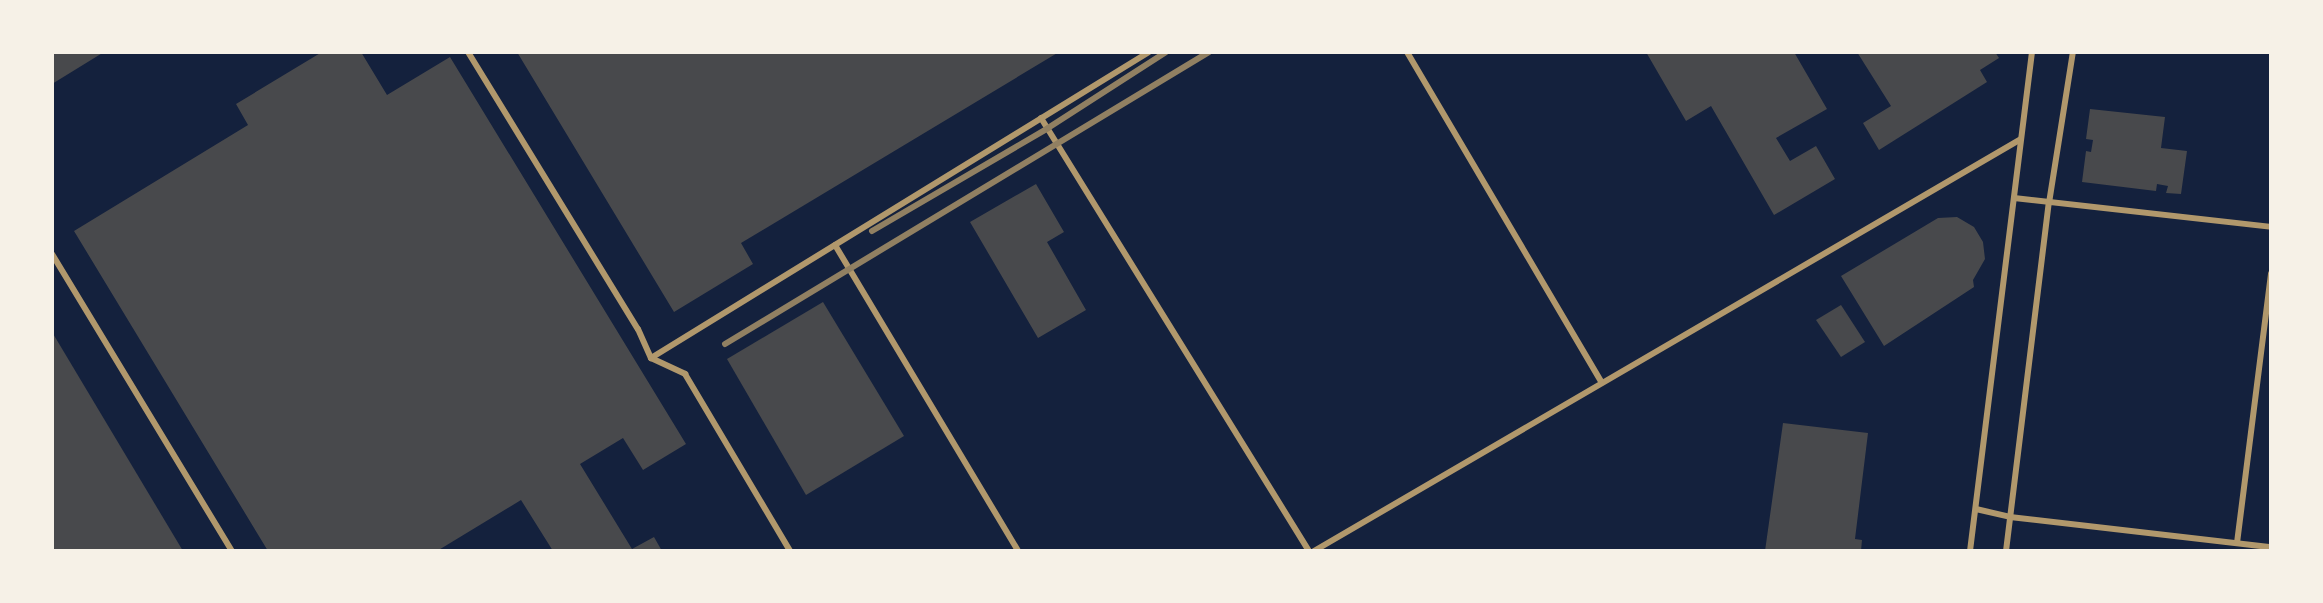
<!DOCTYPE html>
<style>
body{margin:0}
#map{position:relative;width:2323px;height:603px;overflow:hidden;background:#14213d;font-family:Mulish,sans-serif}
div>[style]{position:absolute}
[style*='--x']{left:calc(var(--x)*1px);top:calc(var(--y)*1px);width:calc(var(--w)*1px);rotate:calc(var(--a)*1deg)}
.building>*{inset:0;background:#48494c}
.service>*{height:6px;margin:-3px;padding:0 3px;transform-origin:3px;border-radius:3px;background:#b1986c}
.rail>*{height:6px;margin:-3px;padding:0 3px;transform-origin:3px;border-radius:3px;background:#918062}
span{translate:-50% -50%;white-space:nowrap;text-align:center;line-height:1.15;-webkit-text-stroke:8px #f6f1e7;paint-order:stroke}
.frame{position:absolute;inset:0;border:54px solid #f6f1e7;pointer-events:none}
</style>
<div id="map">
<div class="building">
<div style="clip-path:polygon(52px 52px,104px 52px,52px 84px)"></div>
<div style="clip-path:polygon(322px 52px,361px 52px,387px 95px,450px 57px,686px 444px,643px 470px,623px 438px,580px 464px,632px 549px,654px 537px,662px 551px,553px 551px,521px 500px,437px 551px,268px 551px,74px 231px,248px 125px,236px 104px)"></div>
<div style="clip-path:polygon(517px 52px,1059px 52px,741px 243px,753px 264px,674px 312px)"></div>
<div style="clip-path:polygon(1646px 52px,1794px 52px,1827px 109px,1776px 138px,1790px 161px,1816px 146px,1835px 179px,1774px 215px,1711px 106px,1686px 121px)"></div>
<div style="clip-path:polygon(1857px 52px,1995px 52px,1999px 58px,1980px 70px,1987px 82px,1879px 150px,1863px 123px,1891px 106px)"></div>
<div style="clip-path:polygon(2090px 109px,2165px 117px,2161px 148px,2187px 151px,2181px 194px,2166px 193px,2168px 186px,2157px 184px,2156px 191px,2082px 182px,2086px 151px,2091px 152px,2093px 140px,2086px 139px)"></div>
<div style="clip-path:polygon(1036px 184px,1064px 232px,1047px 242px,1086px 310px,1038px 338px,970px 222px)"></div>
<div style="clip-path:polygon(1957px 217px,1974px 227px,1983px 242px,1985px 259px,1973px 280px,1974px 287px,1884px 346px,1841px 276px,1938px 218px)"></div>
<div style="clip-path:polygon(823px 302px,904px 436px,806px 495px,727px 359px)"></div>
<div style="clip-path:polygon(1841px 305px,1865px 342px,1841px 357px,1816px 320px)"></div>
<div style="clip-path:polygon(52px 332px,183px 551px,52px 551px)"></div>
<div style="clip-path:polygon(1783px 423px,1868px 433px,1855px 539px,1862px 540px,1861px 551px,1765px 551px)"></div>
</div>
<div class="service">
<div style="--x:468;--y:52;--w:325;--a:58.5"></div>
<div style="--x:638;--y:329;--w:32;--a:66"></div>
<div style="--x:651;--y:358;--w:38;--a:25"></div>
<div style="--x:685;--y:374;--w:206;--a:59.3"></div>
<div style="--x:1407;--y:52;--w:382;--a:59.5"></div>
<div style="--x:1041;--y:118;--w:509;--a:58.25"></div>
<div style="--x:2014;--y:198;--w:259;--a:6.4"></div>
<div style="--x:835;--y:245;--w:357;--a:59.1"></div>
<div style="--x:52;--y:254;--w:347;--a:58.8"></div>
<div style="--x:651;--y:358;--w:584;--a:-31.57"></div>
<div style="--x:1976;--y:509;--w:35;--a:13"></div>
<div style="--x:2010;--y:517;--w:263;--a:6.6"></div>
<div style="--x:2237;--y:543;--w:272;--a:-82.8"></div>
<div style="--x:1314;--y:551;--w:818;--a:-30.23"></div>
<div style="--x:1970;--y:551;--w:503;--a:-82.92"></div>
<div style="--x:2006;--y:551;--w:351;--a:-83"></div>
<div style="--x:2049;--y:203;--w:153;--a:-81"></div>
</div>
<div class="rail">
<div style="--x:872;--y:231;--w:204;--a:-30.3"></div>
<div style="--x:1048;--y:128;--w:140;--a:-32.8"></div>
<div style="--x:725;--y:344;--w:565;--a:-31.1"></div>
</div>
<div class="frame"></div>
</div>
